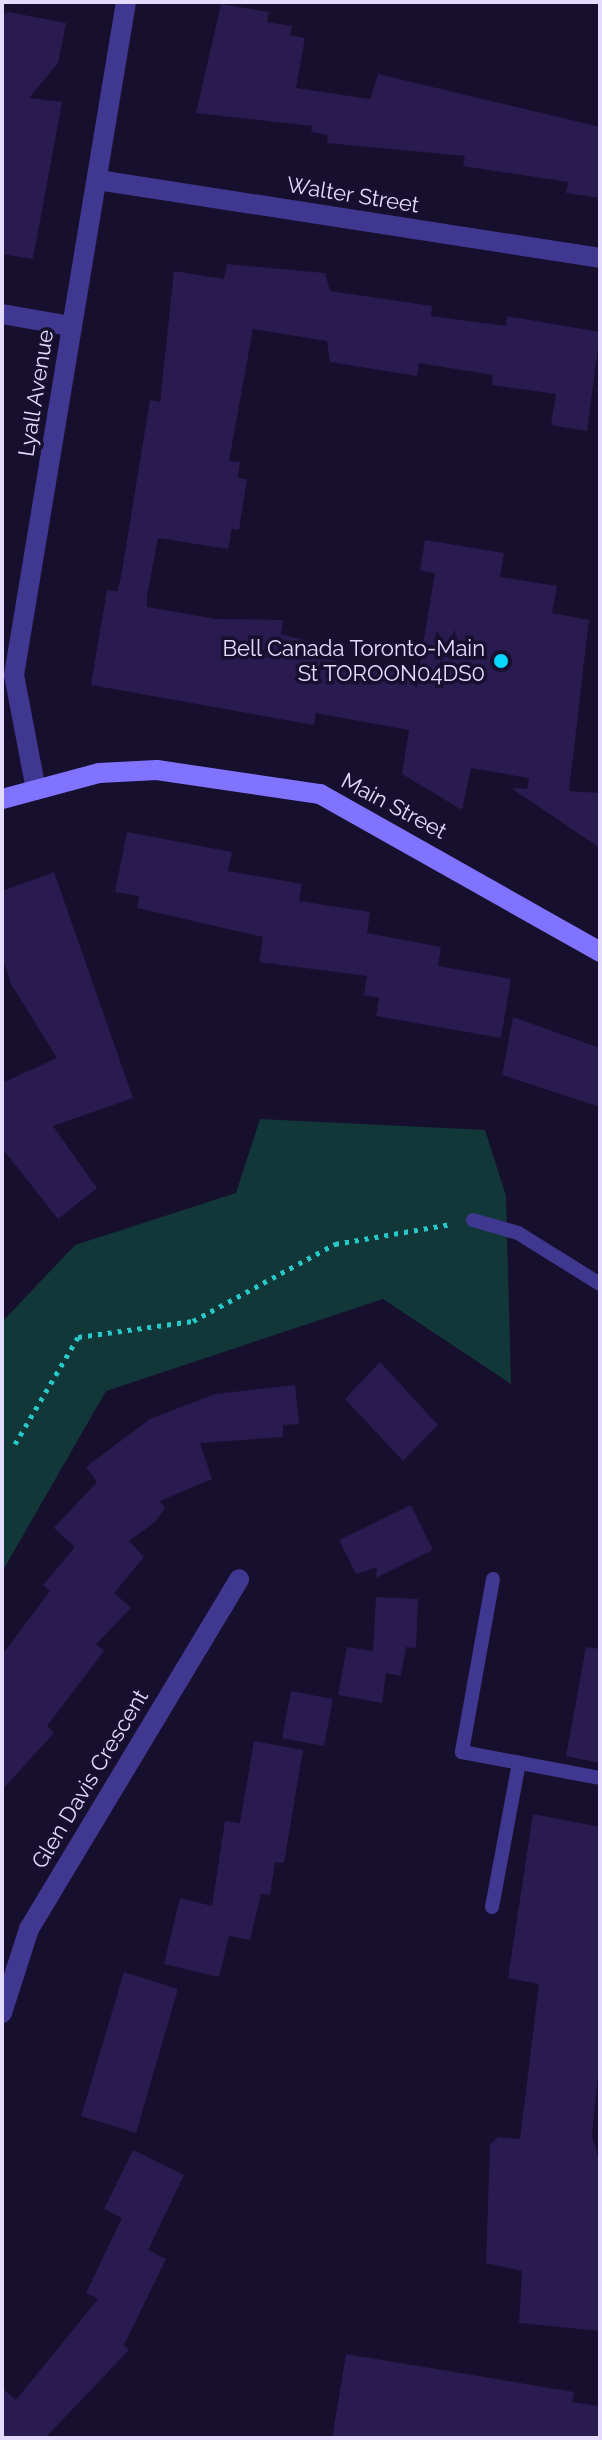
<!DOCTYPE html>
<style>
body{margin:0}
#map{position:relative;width:602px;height:2440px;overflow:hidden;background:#170f2e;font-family:Raleway,sans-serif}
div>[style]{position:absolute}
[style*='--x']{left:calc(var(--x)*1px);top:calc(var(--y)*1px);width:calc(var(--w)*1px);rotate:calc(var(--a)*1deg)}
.green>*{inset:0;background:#123738}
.building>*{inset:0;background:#291a50}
.path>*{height:5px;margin-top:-2.5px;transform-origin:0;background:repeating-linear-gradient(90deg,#27c8c9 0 4px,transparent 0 10px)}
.lane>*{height:14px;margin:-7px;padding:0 7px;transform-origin:7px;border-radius:7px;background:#403790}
.street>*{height:20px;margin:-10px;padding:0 10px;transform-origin:10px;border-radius:10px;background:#403790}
.secondary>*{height:20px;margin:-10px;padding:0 10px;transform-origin:10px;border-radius:10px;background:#8073ff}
.dots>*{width:22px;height:22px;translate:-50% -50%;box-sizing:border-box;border:4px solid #170f2e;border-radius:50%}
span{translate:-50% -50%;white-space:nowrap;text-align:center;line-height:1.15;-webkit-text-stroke:7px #170f2e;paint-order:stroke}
.street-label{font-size:22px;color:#e3dcff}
.poi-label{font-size:22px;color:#e3dcff}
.right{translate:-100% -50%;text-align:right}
.frame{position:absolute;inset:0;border:4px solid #e3dcff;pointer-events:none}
</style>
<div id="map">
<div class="green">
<div style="clip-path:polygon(260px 1119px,485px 1130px,506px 1196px,511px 1384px,383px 1299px,106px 1391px,2px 1572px,2px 1322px,75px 1245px,236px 1193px)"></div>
</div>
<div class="building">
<div style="clip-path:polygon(221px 4px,269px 12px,267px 22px,292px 26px,290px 35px,305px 38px,296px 88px,370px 99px,378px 74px,600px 127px,600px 198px,566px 193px,568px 182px,463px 166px,465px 156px,327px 143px,328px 135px,311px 132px,312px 126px,196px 113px)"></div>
<div style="clip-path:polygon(8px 12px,66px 23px,58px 63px,29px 98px,62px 102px,33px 259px,2px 254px,2px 14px)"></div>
<div style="clip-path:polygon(227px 264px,325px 273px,330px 291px,432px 306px,431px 316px,506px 326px,507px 316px,600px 332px,587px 431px,551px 425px,556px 394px,492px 385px,493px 375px,419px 363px,417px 376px,330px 362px,327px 341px,253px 329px,229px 461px,240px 462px,238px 478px,247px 479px,239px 530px,232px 529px,228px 549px,158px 538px,147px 596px,147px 607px,216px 619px,283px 620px,281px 634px,325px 646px,326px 659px,418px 676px,435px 573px,420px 571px,425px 540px,504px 553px,500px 577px,557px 586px,552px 613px,589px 620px,569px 791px,600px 793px,600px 848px,511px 788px,527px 789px,529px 778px,471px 768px,462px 810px,402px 774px,409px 730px,316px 713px,314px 725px,91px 685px,107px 590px,117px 591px,121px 577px,150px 400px,160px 402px,174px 271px,224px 279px)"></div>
<div style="clip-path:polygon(127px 832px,232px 852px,228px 871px,302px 884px,299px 901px,370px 912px,367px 933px,441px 947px,438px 966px,511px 979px,501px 1038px,376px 1016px,379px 998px,364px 995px,367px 976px,259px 962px,263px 937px,137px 908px,139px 896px,115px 892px)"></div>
<div style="clip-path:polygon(54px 872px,133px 1098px,53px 1126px,97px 1188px,58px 1219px,2px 1148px,2px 1083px,57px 1058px,11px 984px,2px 956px,2px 891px)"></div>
<div style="clip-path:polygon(513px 1017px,600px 1048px,600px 1107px,502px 1075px)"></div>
<div style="clip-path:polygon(380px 1362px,438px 1425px,403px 1461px,345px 1399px)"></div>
<div style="clip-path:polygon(295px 1385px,299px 1424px,283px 1425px,283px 1437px,200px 1443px,212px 1479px,160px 1501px,165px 1508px,155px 1522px,129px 1541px,144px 1557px,114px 1593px,131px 1608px,96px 1644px,104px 1651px,47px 1726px,54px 1733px,2px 1790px,2px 1655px,50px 1591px,43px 1585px,75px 1547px,54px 1528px,97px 1482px,86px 1467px,150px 1419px,215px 1394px)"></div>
<div style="clip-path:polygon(411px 1505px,433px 1550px,376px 1578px,377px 1567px,356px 1574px,339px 1540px)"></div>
<div style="clip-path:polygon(376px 1597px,418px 1599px,416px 1648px,406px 1647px,401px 1676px,386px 1673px,382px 1703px,338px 1695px,347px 1647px,373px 1651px)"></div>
<div style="clip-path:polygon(586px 1647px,600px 1649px,600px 1763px,566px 1756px)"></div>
<div style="clip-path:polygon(291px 1691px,333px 1699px,324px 1746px,282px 1738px)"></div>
<div style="clip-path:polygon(254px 1741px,303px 1750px,284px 1863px,275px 1862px,270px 1895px,261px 1894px,250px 1940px,229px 1936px,219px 1977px,164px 1964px,180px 1898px,212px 1906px,225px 1821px,240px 1823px)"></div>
<div style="clip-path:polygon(533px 1814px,600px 1827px,600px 2053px,592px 2136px,600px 2164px,600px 2331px,519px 2323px,522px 2271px,486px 2263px,490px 2145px,498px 2137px,520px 2139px,539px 1984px,508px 1978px)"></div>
<div style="clip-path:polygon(124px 1972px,178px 1989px,136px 2133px,81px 2116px)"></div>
<div style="clip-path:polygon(133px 2150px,184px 2175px,148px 2250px,166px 2259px,124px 2345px,129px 2350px,45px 2438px,2px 2438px,2px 2388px,16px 2400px,98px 2299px,86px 2293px,122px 2218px,104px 2209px)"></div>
<div style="clip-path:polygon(346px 2354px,574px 2392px,572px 2402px,600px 2406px,600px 2438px,332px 2438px)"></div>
</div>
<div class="path">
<div style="--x:15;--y:1444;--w:124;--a:-59.5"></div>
<div style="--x:78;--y:1337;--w:116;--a:-7.9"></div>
<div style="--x:193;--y:1321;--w:162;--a:-28.5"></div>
<div style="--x:335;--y:1244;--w:118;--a:-9.8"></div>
</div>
<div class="lane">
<div style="--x:473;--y:1220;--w:47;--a:16.1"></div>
<div style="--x:518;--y:1233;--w:97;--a:31.9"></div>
<div style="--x:493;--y:1579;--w:176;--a:100.2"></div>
<div style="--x:462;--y:1752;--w:140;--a:10.7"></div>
<div style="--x:492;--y:1907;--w:147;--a:-79.4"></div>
</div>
<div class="street">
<div style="--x:98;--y:180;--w:508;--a:8.83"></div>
<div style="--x:2;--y:314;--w:70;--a:9.9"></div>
<div style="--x:36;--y:790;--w:117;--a:-100.8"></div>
<div style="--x:14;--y:675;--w:682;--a:-80.55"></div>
<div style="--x:2;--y:2013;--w:88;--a:-72.2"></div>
<div style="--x:29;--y:1929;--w:408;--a:-59"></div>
</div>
<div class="secondary">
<div style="--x:2;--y:799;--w:100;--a:-15"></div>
<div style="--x:99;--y:773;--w:58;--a:-3"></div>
<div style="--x:157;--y:770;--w:165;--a:8.4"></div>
<div style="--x:320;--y:794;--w:322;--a:29.4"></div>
</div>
<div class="dots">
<div style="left:501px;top:661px;background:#08d6ff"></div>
</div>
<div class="street-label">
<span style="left:353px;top:195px;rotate:9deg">Walter Street</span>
<span style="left:36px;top:393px;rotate:-81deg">Lyall Avenue</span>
<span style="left:394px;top:806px;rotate:28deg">Main Street</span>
<span style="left:90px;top:1779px;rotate:-59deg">Glen Davis Crescent</span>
</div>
<div class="poi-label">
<span class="right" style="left:485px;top:661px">Bell Canada Toronto-Main<br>St TOROON04DS0</span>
</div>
<div class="frame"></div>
</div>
